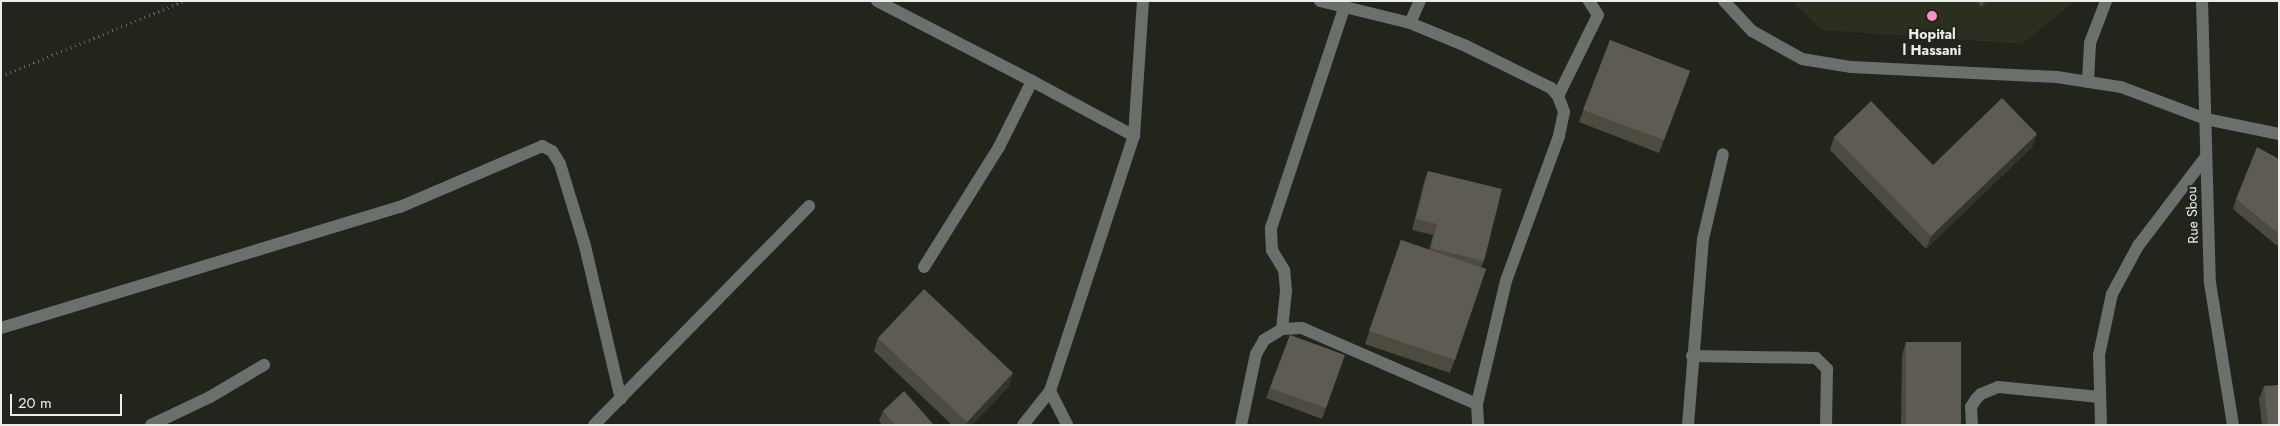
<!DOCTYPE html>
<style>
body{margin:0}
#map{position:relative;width:2280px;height:426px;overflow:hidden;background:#21251b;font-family:Jost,sans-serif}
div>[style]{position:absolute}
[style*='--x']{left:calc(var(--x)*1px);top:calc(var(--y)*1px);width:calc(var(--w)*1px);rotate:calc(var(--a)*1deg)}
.built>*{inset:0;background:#2a2f1f}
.path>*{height:3px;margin-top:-1.5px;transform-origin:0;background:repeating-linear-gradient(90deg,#666960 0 1px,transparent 0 5px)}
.minor>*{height:12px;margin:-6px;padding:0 6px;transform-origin:6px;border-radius:6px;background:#6b706c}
.wall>*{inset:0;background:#4d4b40}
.shaded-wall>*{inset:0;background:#34352a}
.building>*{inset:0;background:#5e5c52}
.dots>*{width:14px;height:14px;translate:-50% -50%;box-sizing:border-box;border:2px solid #21251b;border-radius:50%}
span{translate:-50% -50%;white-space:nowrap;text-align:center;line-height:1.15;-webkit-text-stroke:4px #21251b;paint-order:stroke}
.poi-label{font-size:14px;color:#eaece6;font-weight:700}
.street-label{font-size:14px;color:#eaece6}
.frame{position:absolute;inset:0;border:2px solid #eaece6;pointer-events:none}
.scale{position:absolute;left:10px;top:394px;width:112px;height:22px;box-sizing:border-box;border:2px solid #eaece6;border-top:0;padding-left:6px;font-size:15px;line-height:18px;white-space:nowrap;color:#eaece6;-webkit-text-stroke:4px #21251b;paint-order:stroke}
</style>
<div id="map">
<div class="built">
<div style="clip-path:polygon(1792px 1px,2075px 1px,2022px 44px,1821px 30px)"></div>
</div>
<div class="path">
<div style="--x:1;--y:76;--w:198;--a:-22.3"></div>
</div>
<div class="minor">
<div style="--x:877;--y:1;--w:174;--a:27.3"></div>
<div style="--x:1320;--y:1;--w:93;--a:13.7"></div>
<div style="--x:1410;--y:23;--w:61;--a:22.3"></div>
<div style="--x:1466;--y:46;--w:95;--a:26.3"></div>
<div style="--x:1551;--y:88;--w:11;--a:49"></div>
<div style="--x:1558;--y:96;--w:17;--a:69"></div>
<div style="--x:1564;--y:112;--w:25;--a:102"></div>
<div style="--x:1559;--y:136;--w:154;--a:110.1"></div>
<div style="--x:1506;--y:281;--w:126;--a:103.3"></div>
<div style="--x:1477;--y:404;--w:21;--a:87"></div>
<div style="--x:1724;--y:1;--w:41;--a:47"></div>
<div style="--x:1752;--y:31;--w:57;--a:29.2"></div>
<div style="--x:1802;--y:59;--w:50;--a:9.3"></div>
<div style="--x:1851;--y:67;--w:206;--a:2.8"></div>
<div style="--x:2057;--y:77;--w:65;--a:8.9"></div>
<div style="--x:2121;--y:87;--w:91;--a:20.6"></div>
<div style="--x:2206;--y:119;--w:75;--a:11.6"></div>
<div style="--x:2202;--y:1;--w:282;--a:88.4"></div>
<div style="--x:2210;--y:283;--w:144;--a:80.8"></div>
<div style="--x:1410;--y:23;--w:24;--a:-66"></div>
<div style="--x:2088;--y:82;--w:39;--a:-87"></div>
<div style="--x:2090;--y:43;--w:45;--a:-69.1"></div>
<div style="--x:1558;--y:96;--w:90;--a:-63.7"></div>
<div style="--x:1598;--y:15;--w:17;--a:-123"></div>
<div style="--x:924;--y:267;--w:142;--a:-58"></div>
<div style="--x:999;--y:147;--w:74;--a:-63.4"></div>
<div style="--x:1032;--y:81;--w:116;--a:28.3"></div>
<div style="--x:1;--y:328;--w:417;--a:-16.9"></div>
<div style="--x:400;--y:207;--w:155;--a:-23.2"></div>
<div style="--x:542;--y:146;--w:11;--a:27"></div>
<div style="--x:552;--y:151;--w:15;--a:58"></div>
<div style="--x:560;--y:164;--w:86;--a:73"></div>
<div style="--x:585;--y:246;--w:157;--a:76.8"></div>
<div style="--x:1282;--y:329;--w:38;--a:-84"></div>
<div style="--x:1286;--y:291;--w:21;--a:-95"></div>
<div style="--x:1284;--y:270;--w:23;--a:-121"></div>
<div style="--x:1272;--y:250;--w:22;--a:-93"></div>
<div style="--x:1271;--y:228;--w:234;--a:-71.6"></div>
<div style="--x:1692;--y:356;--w:124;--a:0.9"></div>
<div style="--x:1816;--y:358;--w:16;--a:45"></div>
<div style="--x:1827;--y:369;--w:56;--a:91"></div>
<div style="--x:1050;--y:391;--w:38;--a:63"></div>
<div style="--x:151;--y:425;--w:65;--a:-25.4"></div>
<div style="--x:210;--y:397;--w:63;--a:-30.7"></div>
<div style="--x:594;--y:425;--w:307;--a:-45.5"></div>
<div style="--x:1023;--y:425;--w:43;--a:-51.5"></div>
<div style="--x:1050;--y:391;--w:268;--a:-71.8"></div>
<div style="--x:1134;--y:136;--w:135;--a:-86.2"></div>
<div style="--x:1241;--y:425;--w:73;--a:-78.1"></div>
<div style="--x:1256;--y:354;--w:16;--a:-60"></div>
<div style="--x:1264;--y:340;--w:21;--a:-31"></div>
<div style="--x:1282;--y:329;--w:20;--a:-3"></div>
<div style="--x:1302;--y:328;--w:191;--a:23.5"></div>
<div style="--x:1688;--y:425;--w:187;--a:-85.4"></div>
<div style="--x:1703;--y:239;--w:87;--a:-76.8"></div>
<div style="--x:1972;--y:425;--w:18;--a:-93"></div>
<div style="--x:1971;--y:407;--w:9;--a:-58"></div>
<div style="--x:1976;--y:399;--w:7;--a:-45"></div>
<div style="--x:1981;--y:394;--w:18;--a:-22"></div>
<div style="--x:1998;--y:387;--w:102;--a:5.6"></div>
<div style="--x:2101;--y:425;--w:70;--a:-91.6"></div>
<div style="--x:2099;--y:355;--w:62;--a:-78"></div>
<div style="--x:2112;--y:294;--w:55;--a:-61.6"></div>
<div style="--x:2138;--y:246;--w:111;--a:-52.7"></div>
</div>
<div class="wall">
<div style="clip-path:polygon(1977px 1px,1989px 1px,1982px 7px)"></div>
<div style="clip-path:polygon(1610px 40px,1690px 71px,1659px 153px,1579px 122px)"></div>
<div style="clip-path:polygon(2037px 134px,2032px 147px,1926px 249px,1830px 150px,1834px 137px,1933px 165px)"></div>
<div style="clip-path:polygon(2279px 159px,2279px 245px,2276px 245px,2233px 209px,2236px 199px)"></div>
<div style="clip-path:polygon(1428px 171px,1484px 261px,1481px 267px,1486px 269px,1450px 373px,1365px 344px,1401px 240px,1429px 250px,1433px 235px,1412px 230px,1424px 182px)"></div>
<div style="clip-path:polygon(1290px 335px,1326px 408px,1322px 419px,1266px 398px)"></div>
<div style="clip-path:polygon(878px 338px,1009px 386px,972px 425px,952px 425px,874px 351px)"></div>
<div style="clip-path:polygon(1906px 342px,1961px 425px,1901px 425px,1902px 355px)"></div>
<div style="clip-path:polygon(2264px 386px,2279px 425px,2262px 425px,2259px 399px)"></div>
<div style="clip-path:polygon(883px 411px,934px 425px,882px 425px,879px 421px)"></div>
</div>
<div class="shaded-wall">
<div style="clip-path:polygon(1984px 1px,1989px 1px,1982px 7px)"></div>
<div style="clip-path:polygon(2037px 134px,2032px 147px,1926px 249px,1931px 236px)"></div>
<div style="clip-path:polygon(1013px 373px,1009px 386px,972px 425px,966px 425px,967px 422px)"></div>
</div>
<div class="building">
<div style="clip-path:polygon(1610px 40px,1690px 71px,1664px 140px,1583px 110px)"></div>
<div style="clip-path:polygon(2002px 98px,2037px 134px,1931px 236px,1834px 137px,1871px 101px,1933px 165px)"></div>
<div style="clip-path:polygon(2257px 147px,2279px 159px,2279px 234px,2236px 199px)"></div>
<div style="clip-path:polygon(1428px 171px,1502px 189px,1484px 261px,1431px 248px,1437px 224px,1416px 219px)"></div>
<div style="clip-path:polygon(1401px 240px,1486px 269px,1455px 360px,1369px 331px)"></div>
<div style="clip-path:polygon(924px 289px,1013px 373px,967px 422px,878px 338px)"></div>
<div style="clip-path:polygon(1290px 335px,1345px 355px,1326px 408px,1270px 388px)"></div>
<div style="clip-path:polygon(1906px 342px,1961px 342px,1961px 425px,1906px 425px)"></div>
<div style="clip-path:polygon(2279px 385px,2279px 425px,2268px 425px,2264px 386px)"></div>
<div style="clip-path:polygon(904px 391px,934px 425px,895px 425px,883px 411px)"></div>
</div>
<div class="dots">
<div style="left:1932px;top:16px;background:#fc8fc3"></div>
</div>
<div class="poi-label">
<span style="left:1932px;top:42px">Hopital<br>l Hassani</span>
</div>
<div class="street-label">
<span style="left:2192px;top:215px;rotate:-92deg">Rue Sbou</span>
</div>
<div class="frame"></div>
<div class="scale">20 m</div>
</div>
